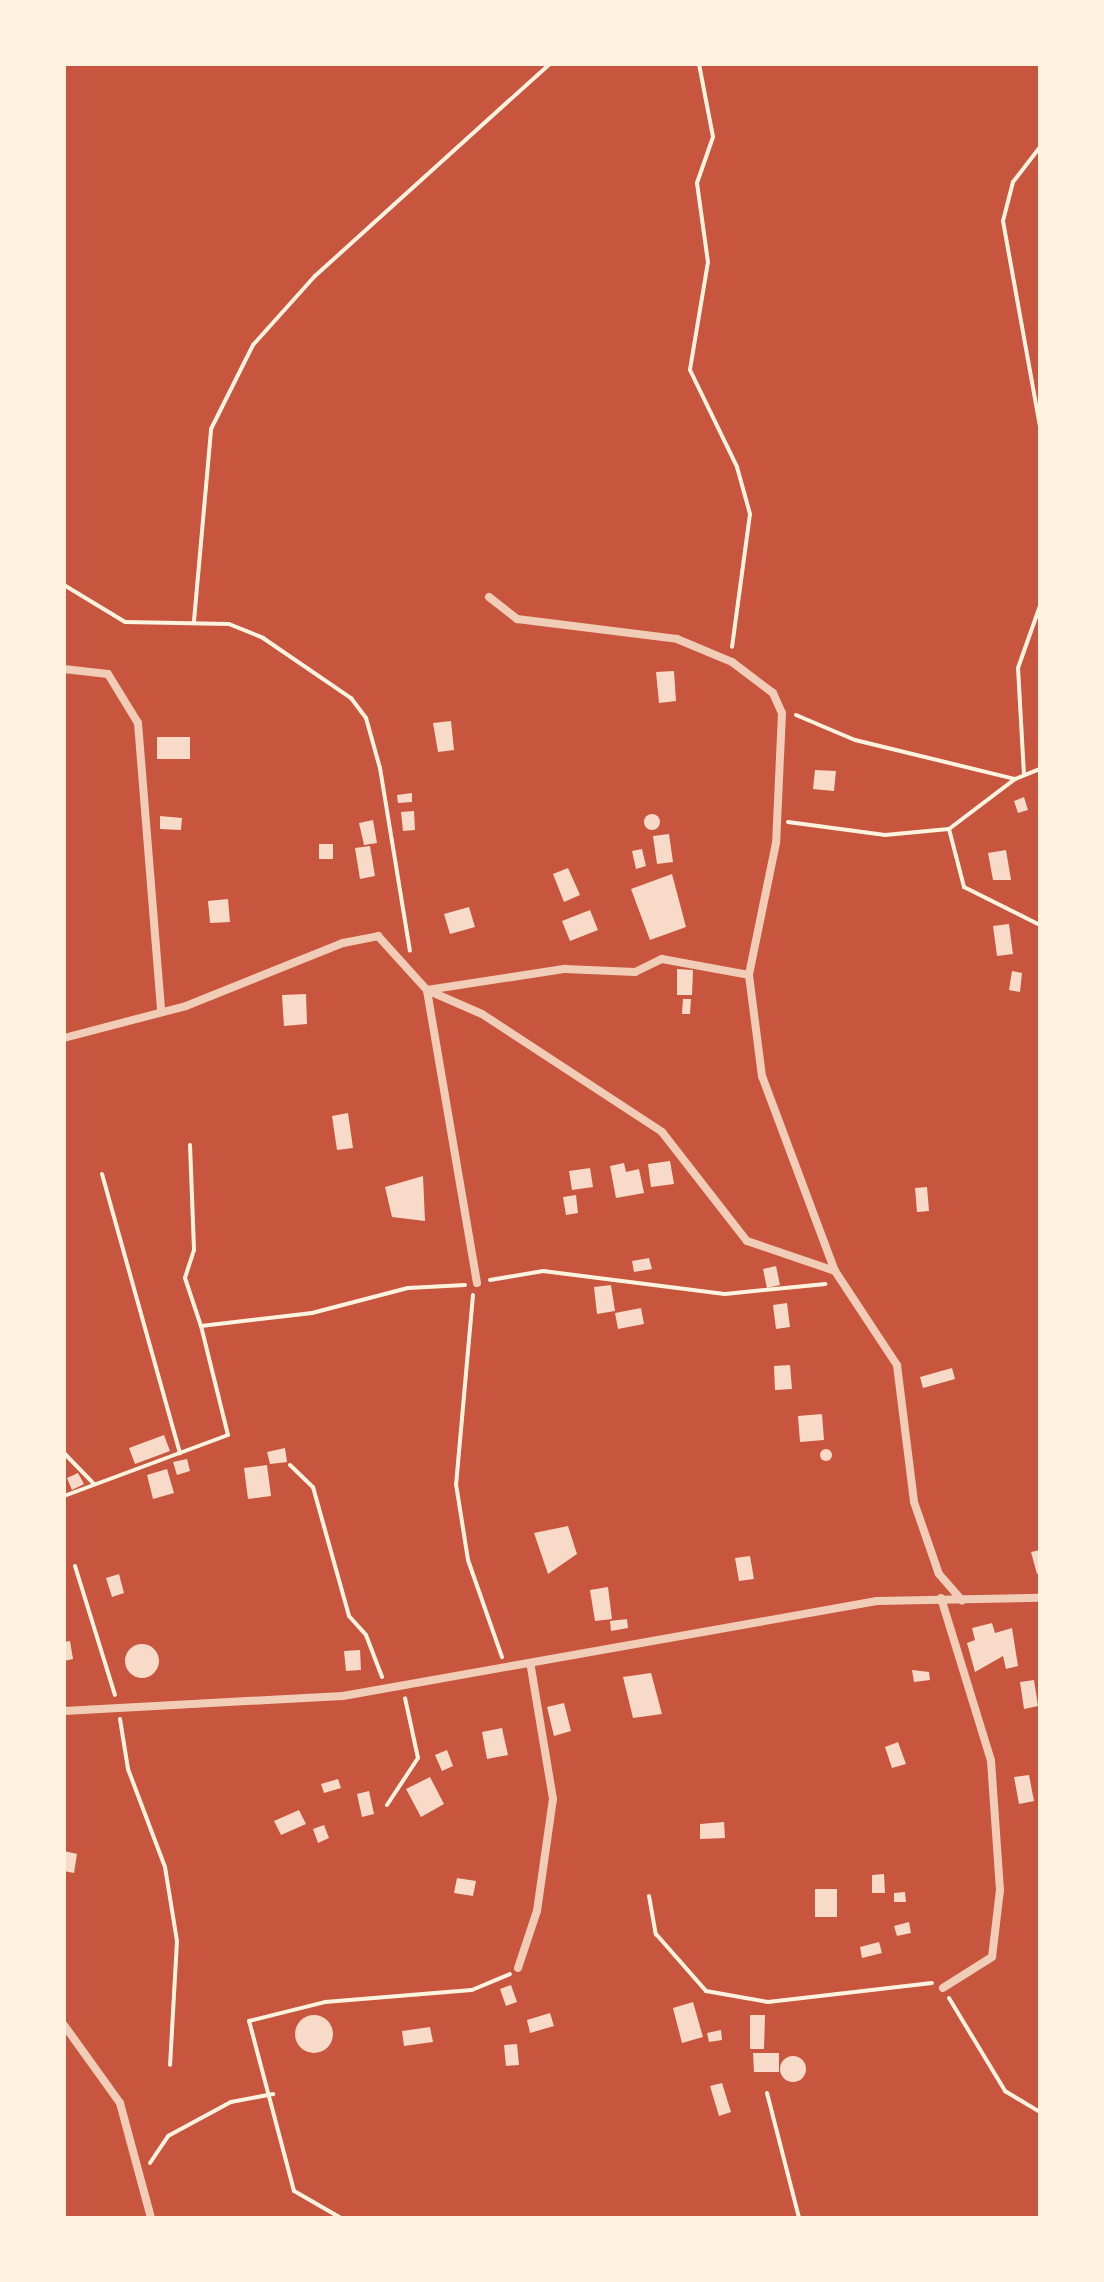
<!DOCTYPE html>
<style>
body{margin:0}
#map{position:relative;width:1104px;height:2282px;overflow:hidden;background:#c8553d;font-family:Raleway,sans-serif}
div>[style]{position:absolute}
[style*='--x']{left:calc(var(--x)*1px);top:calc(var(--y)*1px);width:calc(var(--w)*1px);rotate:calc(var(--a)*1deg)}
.building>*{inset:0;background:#f7dbc8}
.round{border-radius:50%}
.path>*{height:4px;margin:-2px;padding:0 2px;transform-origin:2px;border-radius:2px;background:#fff3e0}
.minor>*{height:8px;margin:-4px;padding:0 4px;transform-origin:4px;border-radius:4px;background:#f1ccb7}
span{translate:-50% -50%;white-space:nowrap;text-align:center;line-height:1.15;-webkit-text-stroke:8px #fff3e0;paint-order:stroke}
.frame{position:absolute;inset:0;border:66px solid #fff3e0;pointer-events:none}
</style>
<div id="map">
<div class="building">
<div style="clip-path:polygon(674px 671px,676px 701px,659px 703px,656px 672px)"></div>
<div style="clip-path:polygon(451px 721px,454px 750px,438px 752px,433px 723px)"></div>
<div style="clip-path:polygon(157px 737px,190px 737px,190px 759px,157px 759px)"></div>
<div style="clip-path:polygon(815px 770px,836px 771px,834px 791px,813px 789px)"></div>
<div style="clip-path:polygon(412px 793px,412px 802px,398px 803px,397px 795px)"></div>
<div style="clip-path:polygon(1024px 797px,1028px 810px,1018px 813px,1014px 801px)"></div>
<div style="clip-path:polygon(414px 811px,415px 830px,403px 831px,401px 812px)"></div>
<div class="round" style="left:644px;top:814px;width:16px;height:16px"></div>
<div style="clip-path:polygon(160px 816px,182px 818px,181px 830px,160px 829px)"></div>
<div style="clip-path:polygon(373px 820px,377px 843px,364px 845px,359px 823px)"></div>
<div style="clip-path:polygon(669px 834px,673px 862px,657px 864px,653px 836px)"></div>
<div style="clip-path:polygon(319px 844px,333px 844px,333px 859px,319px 859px)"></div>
<div style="clip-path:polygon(370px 846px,375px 876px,360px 879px,355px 848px)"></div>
<div style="clip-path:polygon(642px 849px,646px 866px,636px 869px,632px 851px)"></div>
<div style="clip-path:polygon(1006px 850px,1011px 880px,993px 880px,988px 853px)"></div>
<div style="clip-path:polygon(568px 868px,580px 895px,564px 902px,553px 874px)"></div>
<div style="clip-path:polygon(672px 874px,686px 927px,650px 940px,631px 889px)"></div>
<div style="clip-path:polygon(228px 899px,230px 922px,210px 923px,208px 901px)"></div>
<div style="clip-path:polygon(469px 907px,475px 927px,450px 934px,444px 914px)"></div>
<div style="clip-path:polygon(590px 910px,598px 930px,570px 941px,562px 921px)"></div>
<div style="clip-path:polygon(1009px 924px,1013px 954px,997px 956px,993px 926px)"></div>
<div style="clip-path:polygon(677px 969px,693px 970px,692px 995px,677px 995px)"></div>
<div style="clip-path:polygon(1012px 971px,1022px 973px,1020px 992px,1009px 990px)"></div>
<div style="clip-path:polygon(306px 994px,307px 1024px,284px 1026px,282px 995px)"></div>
<div style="clip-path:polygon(683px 999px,691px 999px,690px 1014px,682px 1014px)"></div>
<div style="clip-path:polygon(348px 1113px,353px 1148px,337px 1150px,332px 1116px)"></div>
<div style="clip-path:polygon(670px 1161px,674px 1184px,651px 1187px,648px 1164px)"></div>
<div style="clip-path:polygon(624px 1163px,626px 1172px,639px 1169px,644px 1193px,616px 1198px,610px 1166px)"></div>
<div style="clip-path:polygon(590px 1168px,593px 1187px,572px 1190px,569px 1171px)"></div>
<div style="clip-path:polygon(423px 1176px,425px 1221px,392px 1217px,385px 1187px)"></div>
<div style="clip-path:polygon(927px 1187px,929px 1211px,917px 1212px,915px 1188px)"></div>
<div style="clip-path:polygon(576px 1195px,578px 1213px,566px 1215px,563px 1197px)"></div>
<div style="clip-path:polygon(649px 1258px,652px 1269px,634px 1272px,632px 1261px)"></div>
<div style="clip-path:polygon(776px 1266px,780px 1285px,767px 1288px,763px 1269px)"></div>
<div style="clip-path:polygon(611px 1285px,615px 1311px,597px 1314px,594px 1287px)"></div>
<div style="clip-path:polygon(787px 1303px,790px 1327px,776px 1329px,773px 1305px)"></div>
<div style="clip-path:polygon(641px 1308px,644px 1324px,618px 1329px,615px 1313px)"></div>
<div style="clip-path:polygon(790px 1365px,792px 1389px,775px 1390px,774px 1366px)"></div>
<div style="clip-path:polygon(952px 1368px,955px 1379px,923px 1388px,920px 1377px)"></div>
<div style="clip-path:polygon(822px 1414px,824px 1440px,800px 1442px,798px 1416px)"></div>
<div style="clip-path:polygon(164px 1435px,170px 1451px,135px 1464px,129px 1448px)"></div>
<div style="clip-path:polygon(285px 1448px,287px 1462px,270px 1464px,267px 1452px)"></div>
<div class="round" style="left:820px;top:1449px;width:12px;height:12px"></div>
<div style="clip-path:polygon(187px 1459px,190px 1471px,177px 1475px,173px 1462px)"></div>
<div style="clip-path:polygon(267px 1465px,271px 1496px,248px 1499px,244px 1468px)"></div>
<div style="clip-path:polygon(167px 1469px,174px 1493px,153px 1499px,147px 1475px)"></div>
<div style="clip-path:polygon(78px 1473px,84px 1484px,72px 1490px,67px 1478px)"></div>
<div style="clip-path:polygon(568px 1526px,577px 1554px,548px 1574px,534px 1533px)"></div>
<div style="clip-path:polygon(1040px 1550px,1040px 1573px,1037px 1574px,1031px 1552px)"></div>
<div style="clip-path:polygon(750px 1556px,754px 1579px,739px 1581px,735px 1558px)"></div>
<div style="clip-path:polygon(119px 1574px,124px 1593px,112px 1597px,106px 1578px)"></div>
<div style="clip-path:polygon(608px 1587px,612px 1619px,595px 1621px,590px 1590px)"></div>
<div style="clip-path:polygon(627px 1619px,628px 1628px,611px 1631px,610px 1621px)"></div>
<div style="clip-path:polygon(992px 1623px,995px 1633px,1012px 1628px,1018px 1666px,1006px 1669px,1003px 1656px,975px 1672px,967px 1643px,975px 1640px,972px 1628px)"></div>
<div style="clip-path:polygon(70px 1641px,73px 1659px,64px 1661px,64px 1642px)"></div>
<div class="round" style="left:125px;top:1644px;width:34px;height:34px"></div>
<div style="clip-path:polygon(360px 1650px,361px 1670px,346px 1671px,344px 1651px)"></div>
<div style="clip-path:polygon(912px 1670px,929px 1672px,930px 1680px,914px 1682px)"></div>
<div style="clip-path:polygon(651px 1673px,662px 1714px,633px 1718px,623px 1677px)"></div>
<div style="clip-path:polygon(1034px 1680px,1038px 1706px,1024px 1709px,1020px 1682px)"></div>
<div style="clip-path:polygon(564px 1703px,571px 1731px,554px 1736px,547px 1707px)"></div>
<div style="clip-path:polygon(502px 1728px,508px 1755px,487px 1759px,482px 1732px)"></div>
<div style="clip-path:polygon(898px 1742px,906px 1764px,892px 1768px,885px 1747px)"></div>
<div style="clip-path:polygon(447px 1750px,453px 1766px,442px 1771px,435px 1755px)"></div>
<div style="clip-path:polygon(1029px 1775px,1034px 1801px,1019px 1804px,1014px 1777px)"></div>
<div style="clip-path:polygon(430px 1777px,444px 1804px,421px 1817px,406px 1789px)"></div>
<div style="clip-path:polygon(338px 1779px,341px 1788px,324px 1793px,321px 1784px)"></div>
<div style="clip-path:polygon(369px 1791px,374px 1814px,362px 1817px,357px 1794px)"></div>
<div style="clip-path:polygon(299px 1810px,306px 1824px,281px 1835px,274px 1821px)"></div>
<div style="clip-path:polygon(724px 1822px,725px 1838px,700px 1839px,700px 1824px)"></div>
<div style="clip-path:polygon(324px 1825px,329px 1838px,318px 1843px,313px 1829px)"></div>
<div style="clip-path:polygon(64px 1851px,77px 1854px,74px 1873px,64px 1871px)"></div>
<div style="clip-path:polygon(884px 1874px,885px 1893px,872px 1893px,872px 1875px)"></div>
<div style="clip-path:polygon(457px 1878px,476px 1881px,473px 1896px,454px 1893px)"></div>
<div style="clip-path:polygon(815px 1889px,837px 1889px,837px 1917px,815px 1917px)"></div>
<div style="clip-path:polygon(905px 1892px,906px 1902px,894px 1902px,894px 1893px)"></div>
<div style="clip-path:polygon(909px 1922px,911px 1933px,897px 1936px,894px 1926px)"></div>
<div style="clip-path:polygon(879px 1942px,882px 1953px,862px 1958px,860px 1947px)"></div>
<div style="clip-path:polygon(511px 1985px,517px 2002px,506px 2006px,500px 1989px)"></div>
<div style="clip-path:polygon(693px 2002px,703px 2037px,682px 2043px,673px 2008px)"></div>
<div style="clip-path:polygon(550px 2013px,554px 2026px,530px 2033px,527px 2020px)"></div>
<div class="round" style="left:295px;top:2015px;width:38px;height:38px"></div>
<div style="clip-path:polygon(750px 2015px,765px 2015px,764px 2049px,750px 2049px)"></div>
<div style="clip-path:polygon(430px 2027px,433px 2042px,404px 2046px,402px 2031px)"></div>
<div style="clip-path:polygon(721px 2030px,722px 2040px,709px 2042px,707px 2033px)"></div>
<div style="clip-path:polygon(517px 2044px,519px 2065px,506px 2066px,504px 2045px)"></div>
<div style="clip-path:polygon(753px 2053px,779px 2053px,779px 2072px,754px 2072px)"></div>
<div class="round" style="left:780px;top:2056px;width:26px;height:26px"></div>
<div style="clip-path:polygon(722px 2083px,731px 2112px,719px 2116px,710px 2086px)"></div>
</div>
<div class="path">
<div style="--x:699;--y:64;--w:74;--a:79.1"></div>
<div style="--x:713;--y:137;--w:49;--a:109.2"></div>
<div style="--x:697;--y:183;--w:80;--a:82.1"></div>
<div style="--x:708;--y:262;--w:109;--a:99.5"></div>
<div style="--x:690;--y:370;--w:108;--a:64.1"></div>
<div style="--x:737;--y:467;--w:49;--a:74.5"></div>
<div style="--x:750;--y:514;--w:134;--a:97.7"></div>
<div style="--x:1040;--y:147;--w:44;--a:127.6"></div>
<div style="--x:1013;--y:182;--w:40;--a:104.4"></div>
<div style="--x:1003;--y:221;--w:208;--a:79.8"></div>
<div style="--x:64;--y:585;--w:71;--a:31.2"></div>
<div style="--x:125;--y:622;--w:104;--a:1.1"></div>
<div style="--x:229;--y:624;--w:37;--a:22"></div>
<div style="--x:263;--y:638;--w:107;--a:34.3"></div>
<div style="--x:351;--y:698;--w:25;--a:53"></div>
<div style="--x:366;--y:718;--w:52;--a:74.4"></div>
<div style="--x:380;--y:768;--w:185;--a:80.7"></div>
<div style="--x:194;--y:621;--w:193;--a:-84.9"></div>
<div style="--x:211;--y:429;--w:94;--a:-63.4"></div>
<div style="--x:253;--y:345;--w:93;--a:-48.1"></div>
<div style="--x:315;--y:276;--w:316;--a:-42.1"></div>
<div style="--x:796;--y:715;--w:64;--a:23"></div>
<div style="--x:855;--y:740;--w:165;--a:13.7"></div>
<div style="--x:1024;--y:775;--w:107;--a:-93.2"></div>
<div style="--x:1018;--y:668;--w:66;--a:-70.5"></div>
<div style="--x:788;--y:822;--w:98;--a:7.6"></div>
<div style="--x:885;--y:835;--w:64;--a:-5.4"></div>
<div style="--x:949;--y:829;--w:60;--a:75.5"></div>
<div style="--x:964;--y:887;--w:85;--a:26.6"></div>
<div style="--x:949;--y:829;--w:83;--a:-37.1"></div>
<div style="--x:1015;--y:779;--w:27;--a:-22"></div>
<div style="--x:190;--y:1145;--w:105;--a:87.8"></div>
<div style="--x:194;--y:1250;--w:29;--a:108"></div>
<div style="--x:185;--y:1278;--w:51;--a:71.6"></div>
<div style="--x:201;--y:1326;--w:112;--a:-6.7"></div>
<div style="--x:312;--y:1313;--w:99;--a:-14.6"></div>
<div style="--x:408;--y:1288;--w:57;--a:-3"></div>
<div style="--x:102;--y:1174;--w:290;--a:74.4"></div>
<div style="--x:490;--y:1280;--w:54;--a:-9.6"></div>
<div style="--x:543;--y:1271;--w:183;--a:7.2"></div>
<div style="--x:725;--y:1294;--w:101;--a:-5.7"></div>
<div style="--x:473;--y:1295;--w:190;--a:95.1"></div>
<div style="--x:456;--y:1484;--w:77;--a:81"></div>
<div style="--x:468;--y:1560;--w:103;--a:70.7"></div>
<div style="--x:64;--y:1453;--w:43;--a:45.9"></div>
<div style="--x:290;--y:1465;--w:32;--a:44"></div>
<div style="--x:313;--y:1487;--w:134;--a:74.4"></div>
<div style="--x:349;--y:1616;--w:25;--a:48"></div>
<div style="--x:366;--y:1635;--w:45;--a:69.1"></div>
<div style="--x:64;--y:1496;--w:175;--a:-20.4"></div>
<div style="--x:228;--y:1435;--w:112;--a:-103.9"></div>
<div style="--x:75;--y:1566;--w:135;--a:72.8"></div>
<div style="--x:120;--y:1719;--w:51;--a:80.9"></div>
<div style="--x:128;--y:1769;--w:105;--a:69.3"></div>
<div style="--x:165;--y:1867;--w:75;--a:80.8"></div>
<div style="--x:177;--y:1941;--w:124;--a:93.2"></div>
<div style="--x:387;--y:1805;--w:56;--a:-56.6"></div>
<div style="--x:418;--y:1758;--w:61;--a:-102.2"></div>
<div style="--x:649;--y:1896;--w:39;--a:80"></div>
<div style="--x:656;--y:1934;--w:76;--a:48.7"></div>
<div style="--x:706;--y:1991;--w:63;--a:10.1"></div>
<div style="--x:768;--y:2002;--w:165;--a:-6.6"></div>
<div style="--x:949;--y:1998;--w:109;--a:58.9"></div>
<div style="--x:1005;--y:2091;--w:41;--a:31"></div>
<div style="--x:767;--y:2093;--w:129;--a:75.6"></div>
<div style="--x:150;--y:2163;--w:32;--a:-56"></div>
<div style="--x:168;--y:2136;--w:72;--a:-28.4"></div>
<div style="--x:231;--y:2102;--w:43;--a:-10.8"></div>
<div style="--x:341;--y:2218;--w:54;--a:-150.1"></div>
<div style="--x:294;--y:2191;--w:176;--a:-104.8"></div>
<div style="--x:249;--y:2021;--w:78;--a:-14"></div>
<div style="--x:325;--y:2002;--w:147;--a:-4.7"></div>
<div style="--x:472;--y:1990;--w:41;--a:-22.8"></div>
<div style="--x:809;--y:2218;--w:17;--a:0"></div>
</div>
<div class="minor">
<div style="--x:489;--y:597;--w:36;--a:38"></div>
<div style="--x:517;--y:619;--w:161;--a:7.1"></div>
<div style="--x:677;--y:639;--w:60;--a:22.7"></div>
<div style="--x:732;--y:662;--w:51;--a:37.1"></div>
<div style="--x:773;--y:693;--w:22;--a:66"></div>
<div style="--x:782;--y:713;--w:130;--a:92.6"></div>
<div style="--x:776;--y:843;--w:135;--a:101.6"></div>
<div style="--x:749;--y:975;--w:102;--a:82.7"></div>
<div style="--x:762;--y:1076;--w:208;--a:69.5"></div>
<div style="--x:835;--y:1271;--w:113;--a:56.6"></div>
<div style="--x:897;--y:1365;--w:138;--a:82.9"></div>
<div style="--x:914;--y:1502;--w:76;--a:70.9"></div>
<div style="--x:939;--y:1574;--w:35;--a:49"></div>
<div style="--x:64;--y:669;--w:44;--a:6.5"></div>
<div style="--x:108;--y:674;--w:57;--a:58.5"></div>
<div style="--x:138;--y:723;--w:289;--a:85.4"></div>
<div style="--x:64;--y:1038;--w:126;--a:-14.7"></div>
<div style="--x:186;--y:1006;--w:169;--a:-21.9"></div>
<div style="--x:343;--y:943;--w:36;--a:-11"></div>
<div style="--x:378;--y:936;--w:73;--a:47.8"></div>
<div style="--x:427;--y:990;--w:60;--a:23.6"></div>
<div style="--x:482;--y:1014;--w:215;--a:33.2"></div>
<div style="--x:662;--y:1132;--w:138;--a:52.1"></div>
<div style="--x:747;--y:1241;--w:93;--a:18.8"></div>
<div style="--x:477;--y:1283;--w:297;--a:-99.7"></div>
<div style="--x:427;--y:990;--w:140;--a:-8.7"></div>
<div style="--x:565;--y:969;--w:70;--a:2.5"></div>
<div style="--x:635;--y:972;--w:30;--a:-26"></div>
<div style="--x:662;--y:959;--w:88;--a:10.4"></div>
<div style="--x:941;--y:1598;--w:170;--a:72.9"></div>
<div style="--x:991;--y:1761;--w:129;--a:86"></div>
<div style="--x:1000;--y:1890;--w:67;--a:96.8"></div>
<div style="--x:992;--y:1957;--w:58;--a:147.7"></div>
<div style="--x:64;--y:1711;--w:279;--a:-3.1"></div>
<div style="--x:343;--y:1696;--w:542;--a:-10.09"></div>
<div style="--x:877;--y:1601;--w:163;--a:-1.1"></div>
<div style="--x:518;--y:1968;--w:60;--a:-71.6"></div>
<div style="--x:537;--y:1911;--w:113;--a:-81.9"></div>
<div style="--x:553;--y:1799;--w:134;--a:-99.5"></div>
<div style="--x:64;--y:2025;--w:96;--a:54.3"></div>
<div style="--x:120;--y:2103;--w:119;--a:74.9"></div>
</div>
<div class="frame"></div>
</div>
